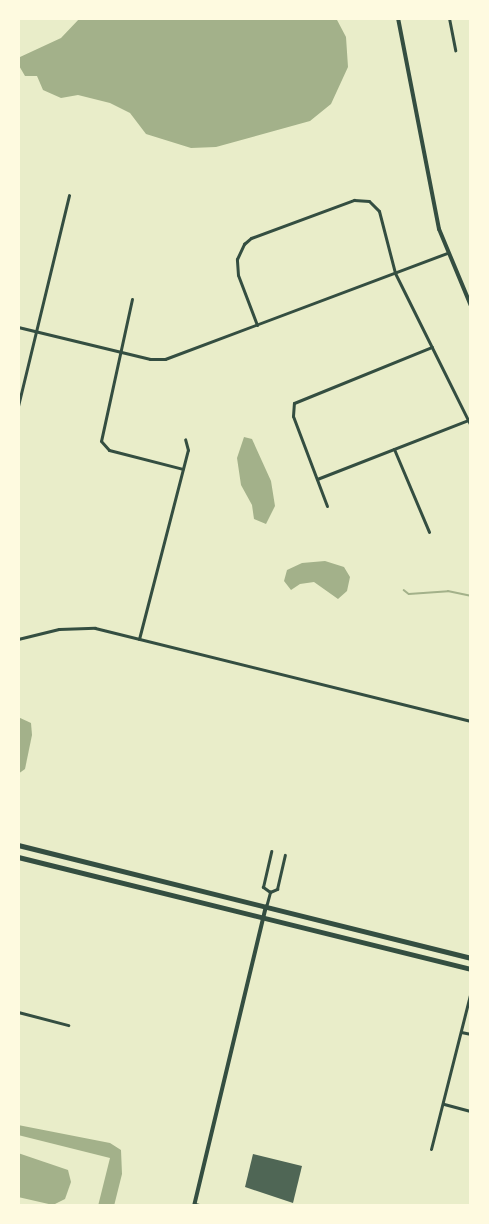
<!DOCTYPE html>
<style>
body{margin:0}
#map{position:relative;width:489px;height:1224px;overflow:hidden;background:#e9edc9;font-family:Poppins,sans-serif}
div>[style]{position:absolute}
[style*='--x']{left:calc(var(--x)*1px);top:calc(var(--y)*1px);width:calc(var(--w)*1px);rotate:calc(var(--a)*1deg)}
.water>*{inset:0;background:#a3b18a}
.stream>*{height:1.5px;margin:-0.75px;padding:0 0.75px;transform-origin:0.75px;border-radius:0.75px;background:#a3b18a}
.building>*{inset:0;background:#4f6655}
.minor>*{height:3px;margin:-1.5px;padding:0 1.5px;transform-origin:1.5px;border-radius:1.5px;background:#344e41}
.tertiary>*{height:4px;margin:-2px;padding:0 2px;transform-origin:2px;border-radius:2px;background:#344e41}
.primary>*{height:5px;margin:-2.5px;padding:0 2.5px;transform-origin:2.5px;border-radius:2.5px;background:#344e41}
span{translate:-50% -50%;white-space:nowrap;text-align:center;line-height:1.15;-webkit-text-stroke:4.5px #fefae0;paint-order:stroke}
.frame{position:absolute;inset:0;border:20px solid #fefae0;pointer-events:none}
</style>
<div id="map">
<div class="water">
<div style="clip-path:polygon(80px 18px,336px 18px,346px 37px,348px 67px,331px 104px,310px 121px,216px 147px,191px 148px,146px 134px,130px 113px,110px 103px,78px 95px,61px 98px,43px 90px,37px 76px,25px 76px,18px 64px,20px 57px,61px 38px)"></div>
<div style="clip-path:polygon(244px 437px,252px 439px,271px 481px,275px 506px,266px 524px,254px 519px,252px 505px,241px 485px,237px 458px)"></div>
<div style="clip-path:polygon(325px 561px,344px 567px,350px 577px,347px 591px,338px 599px,314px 582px,300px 584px,291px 590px,284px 581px,287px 570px,302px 563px)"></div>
<div style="clip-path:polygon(18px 717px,31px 723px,32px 735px,25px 769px,18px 774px)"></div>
<div style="clip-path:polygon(18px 1125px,110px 1143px,121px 1150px,122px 1174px,114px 1206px,98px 1206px,110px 1158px,18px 1135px)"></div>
<div style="clip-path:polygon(18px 1153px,68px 1170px,71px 1182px,65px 1199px,53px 1205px,18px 1197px)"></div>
</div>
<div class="stream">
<div style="--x:404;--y:590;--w:6;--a:39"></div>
<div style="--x:409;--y:594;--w:39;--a:-4"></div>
<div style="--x:448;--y:591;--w:24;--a:12"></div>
</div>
<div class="building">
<div style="clip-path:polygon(253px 1154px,302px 1166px,293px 1203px,245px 1187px)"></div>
</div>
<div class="minor">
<div style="--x:449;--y:18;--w:33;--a:79"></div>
<div style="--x:132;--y:299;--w:145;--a:102.3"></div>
<div style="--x:101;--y:441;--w:12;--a:48"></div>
<div style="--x:109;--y:450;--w:76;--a:14.4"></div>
<div style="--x:257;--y:325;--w:53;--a:-110.8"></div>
<div style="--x:238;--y:275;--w:16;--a:-94"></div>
<div style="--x:237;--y:259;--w:17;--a:-65"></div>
<div style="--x:244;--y:244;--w:9;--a:-41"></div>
<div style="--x:251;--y:238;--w:110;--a:-20.3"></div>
<div style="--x:354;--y:200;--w:15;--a:4"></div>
<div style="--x:369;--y:201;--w:14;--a:45"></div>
<div style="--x:379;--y:211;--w:64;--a:75.5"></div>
<div style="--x:395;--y:273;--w:171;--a:63.6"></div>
<div style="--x:18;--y:327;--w:136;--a:13.6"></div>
<div style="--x:150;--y:359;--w:15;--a:0"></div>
<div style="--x:165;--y:359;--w:301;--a:-20.6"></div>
<div style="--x:18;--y:406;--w:217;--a:-76.4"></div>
<div style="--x:394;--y:449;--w:90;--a:67.1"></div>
<div style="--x:317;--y:479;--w:162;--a:-21.3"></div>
<div style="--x:327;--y:506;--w:96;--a:-110.7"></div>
<div style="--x:293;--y:416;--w:13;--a:-86"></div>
<div style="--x:294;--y:403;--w:149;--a:-22.1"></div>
<div style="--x:18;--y:639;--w:42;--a:-13.7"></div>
<div style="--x:59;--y:629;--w:36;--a:-2"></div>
<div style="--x:95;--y:628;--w:387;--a:13.9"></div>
<div style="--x:139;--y:639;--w:195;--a:-75.5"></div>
<div style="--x:188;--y:450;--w:11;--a:-105"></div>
<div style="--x:270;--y:892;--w:9;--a:-144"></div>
<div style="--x:263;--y:887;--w:37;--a:-77"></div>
<div style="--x:266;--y:907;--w:16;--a:-75"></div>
<div style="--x:270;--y:892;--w:8;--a:-23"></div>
<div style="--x:277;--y:889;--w:35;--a:-77"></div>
<div style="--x:18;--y:1012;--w:52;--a:14.6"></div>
<div style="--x:461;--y:1032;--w:10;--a:11"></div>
<div style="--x:444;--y:1104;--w:28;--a:15"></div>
<div style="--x:431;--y:1149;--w:163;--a:-75.8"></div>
<div style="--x:195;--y:1204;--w:8;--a:14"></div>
</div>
<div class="tertiary">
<div style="--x:398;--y:18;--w:215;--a:79"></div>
<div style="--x:439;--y:229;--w:83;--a:67.4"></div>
<div style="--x:194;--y:1206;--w:308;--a:-76.5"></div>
</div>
<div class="primary">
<div style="--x:18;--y:845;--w:467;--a:14"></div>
<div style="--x:18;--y:857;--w:467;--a:13.9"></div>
</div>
<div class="frame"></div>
</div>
